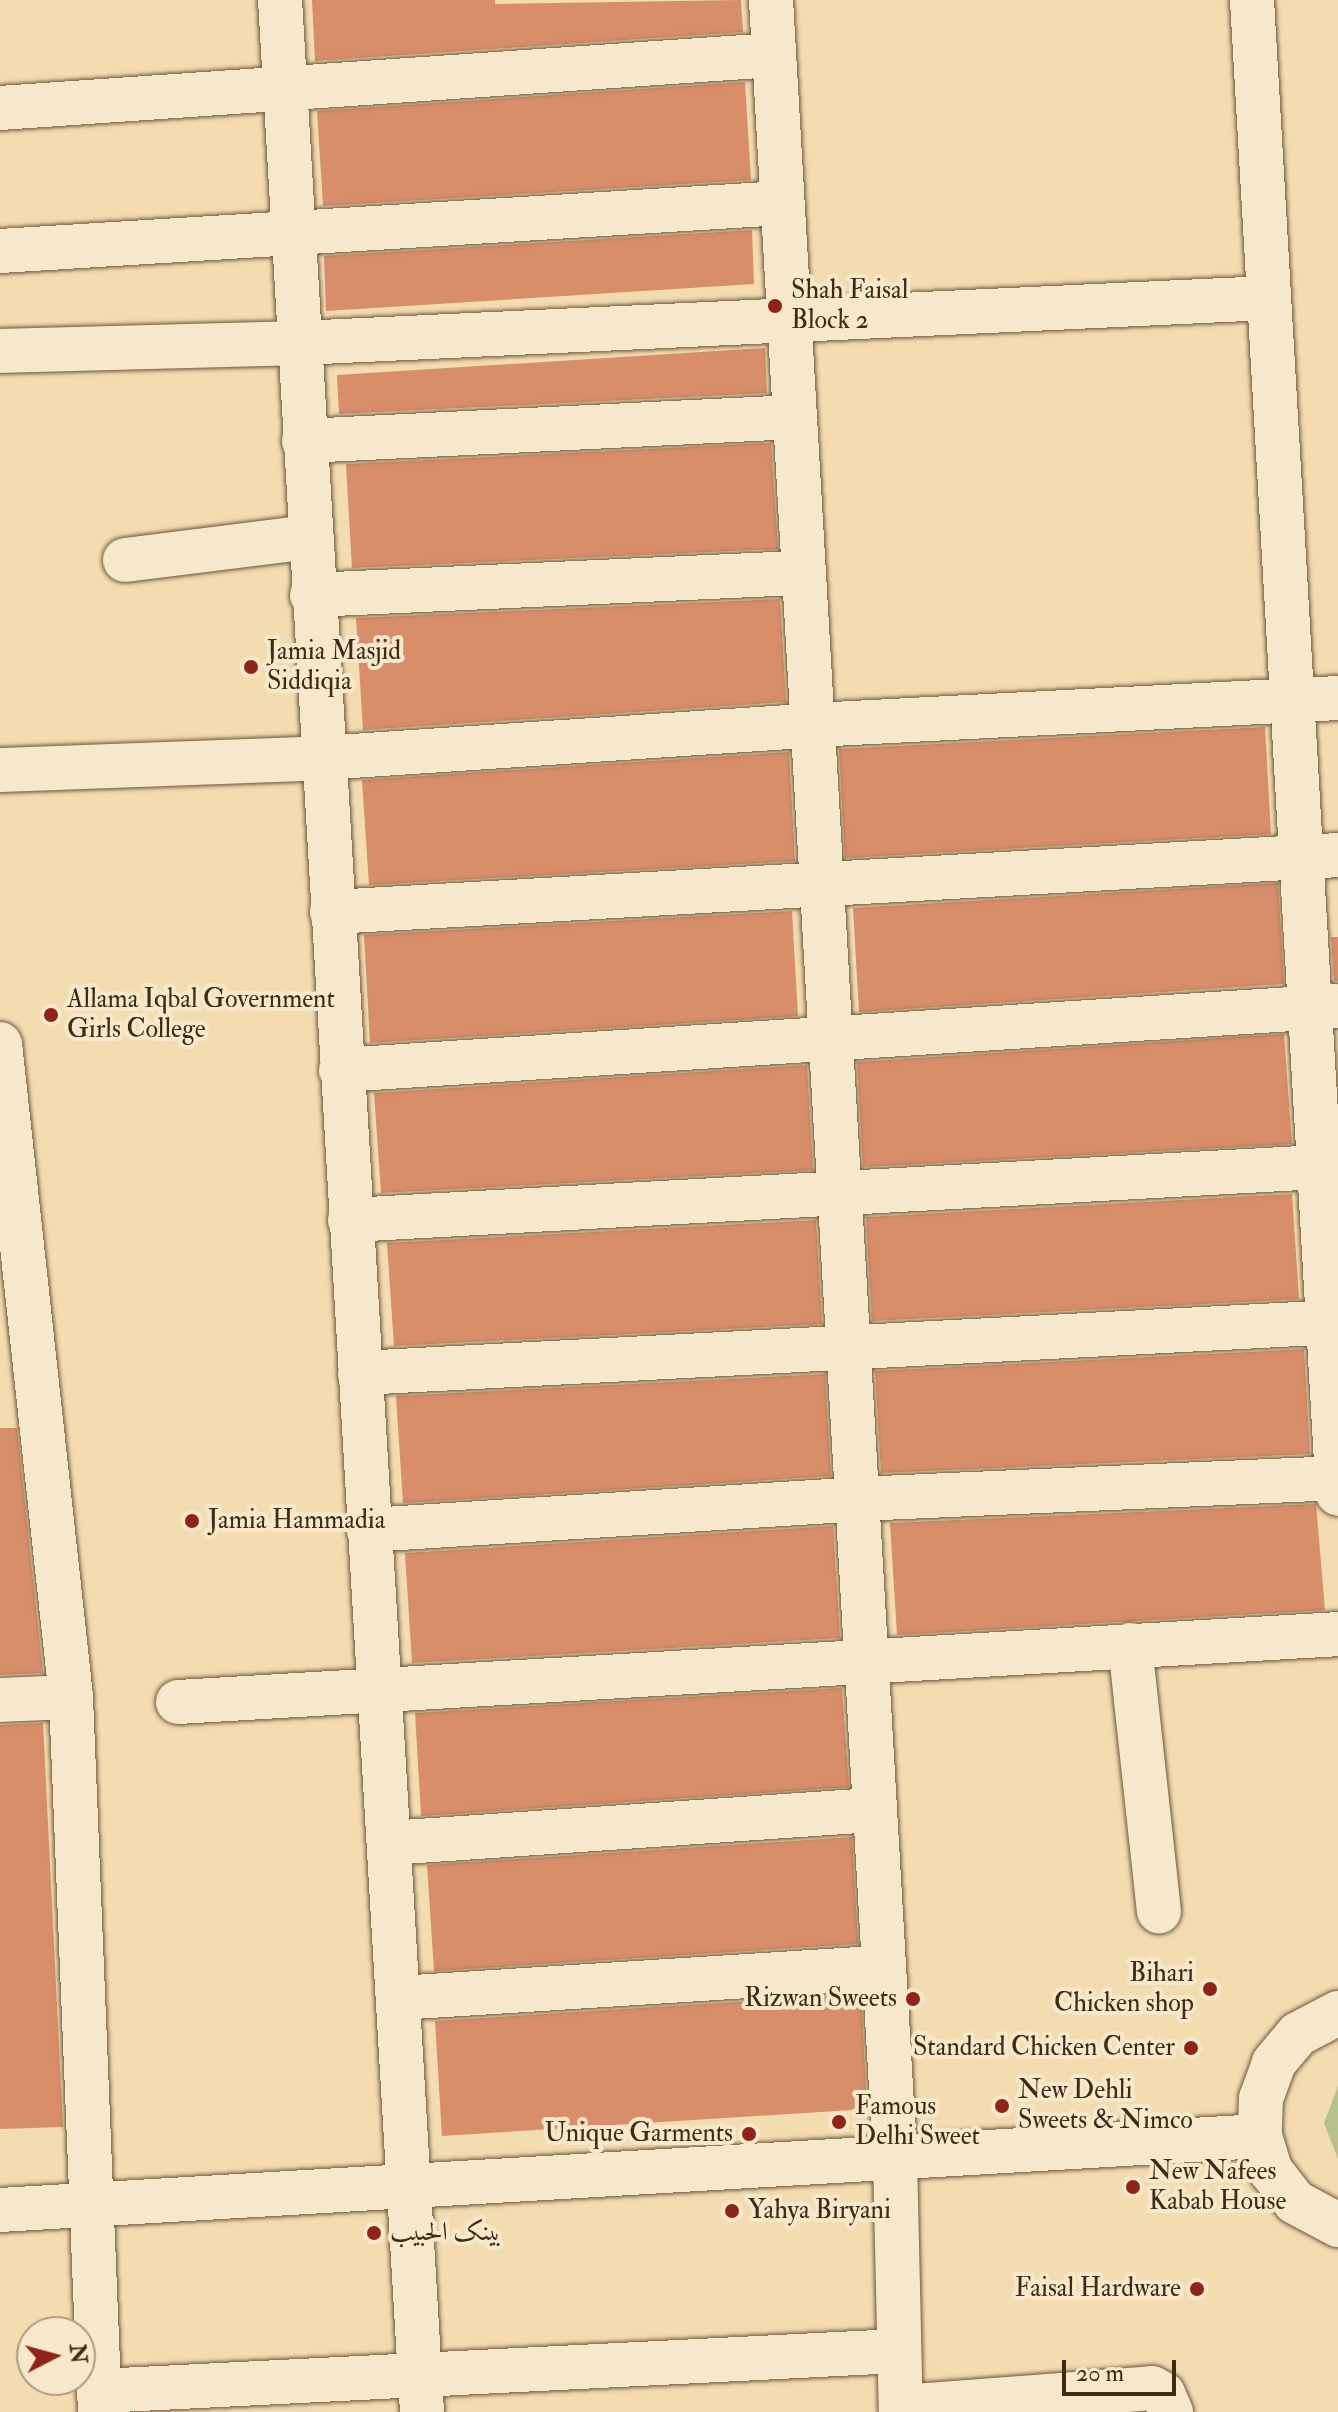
<!DOCTYPE html>
<meta charset="utf-8">
<style>
body{margin:0}
#map{position:relative;width:1338px;height:2412px;overflow:hidden;background:#f3dcaf;font-family:"IM FELL Double Pica",Amiri,serif}
div>[style]{position:absolute}
[style*='--x']{left:calc(var(--x)*1px);top:calc(var(--y)*1px);width:calc(var(--w)*1px);rotate:calc(var(--a)*1deg)}
.green>*{inset:0;background:#b7c18d}
.building>*{inset:0;background:#d88d6b}
.roads{filter:drop-shadow(0 0 2px #6b573c) drop-shadow(0 0 2px #6b573c)}
.minor>*{height:44px;margin:-22px;padding:0 22px;transform-origin:22px;border-radius:22px;background:#f7e8cb}
.dots>*{width:22px;height:22px;translate:-50% -50%;box-sizing:border-box;border:4px solid #f7e8cb;border-radius:50%}
span{translate:-50% -50%;white-space:nowrap;text-align:center;line-height:1.15;-webkit-text-stroke:8px #f7e8cb;paint-order:stroke}
.poi-label{font-size:26px;color:#3e2b16}
.left{translate:0 -50%;text-align:left}
.right{translate:-100% -50%;text-align:right}
.north{position:absolute;left:16px;top:2316px;width:80px;height:80px;box-sizing:border-box;background:#f7e8cb;border:2px solid #ad9c83;border-radius:50%;rotate:84deg;font-size:22px;font-weight:700;line-height:32px;text-align:center;color:#3e2b16}
.north::after{content:'';display:block;margin:auto;width:28px;height:36px;background:#8f2418;clip-path:polygon(50% 0,100% 100%,50% 72%,0 100%)}
.scale{position:absolute;left:1062px;top:2360px;width:114px;height:36px;box-sizing:border-box;border:4px solid #3e2b16;border-top:0;padding-left:10px;font-size:24px;line-height:28px;white-space:nowrap;color:#3e2b16;-webkit-text-stroke:6px #f7e8cb;paint-order:stroke}
</style>
<div id="map">
<div class="green">
<div style="clip-path:polygon(1338px 2086px,1338px 2159px,1324px 2123px)"></div>
</div>
<div class="building">
<div style="clip-path:polygon(312px 0,495px 0,495px 4px,741px 0,743px 32px,315px 61px)"></div>
<div style="clip-path:polygon(745px 82px,751px 180px,323px 206px,317px 111px)"></div>
<div style="clip-path:polygon(752px 230px,754px 284px,326px 311px,324px 256px)"></div>
<div style="clip-path:polygon(765px 348px,767px 393px,339px 414px,337px 375px)"></div>
<div style="clip-path:polygon(771px 443px,778px 549px,352px 568px,346px 464px)"></div>
<div style="clip-path:polygon(780px 599px,786px 702px,363px 730px,356px 618px)"></div>
<div style="clip-path:polygon(1265px 727px,1271px 834px,845px 858px,839px 749px)"></div>
<div style="clip-path:polygon(789px 752px,795px 861px,369px 885px,362px 780px)"></div>
<div style="clip-path:polygon(1278px 883px,1284px 984px,859px 1012px,853px 908px)"></div>
<div style="clip-path:polygon(792px 911px,798px 1016px,370px 1043px,364px 935px)"></div>
<div style="clip-path:polygon(1331px 937px,1338px 937px,1338px 981px,1334px 981px)"></div>
<div style="clip-path:polygon(1284px 1034px,1292px 1144px,863px 1167px,857px 1062px)"></div>
<div style="clip-path:polygon(807px 1065px,813px 1170px,381px 1193px,374px 1093px)"></div>
<div style="clip-path:polygon(1292px 1194px,1299px 1299px,872px 1321px,866px 1217px)"></div>
<div style="clip-path:polygon(816px 1220px,822px 1324px,394px 1346px,387px 1243px)"></div>
<div style="clip-path:polygon(1304px 1349px,1310px 1454px,881px 1473px,875px 1371px)"></div>
<div style="clip-path:polygon(825px 1374px,831px 1476px,403px 1503px,396px 1396px)"></div>
<div style="clip-path:polygon(0 1428px,17px 1428px,43px 1673px,0 1675px)"></div>
<div style="clip-path:polygon(1316px 1504px,1325px 1610px,897px 1635px,890px 1523px)"></div>
<div style="clip-path:polygon(833px 1526px,840px 1638px,412px 1663px,405px 1553px)"></div>
<div style="clip-path:polygon(842px 1688px,849px 1787px,421px 1816px,415px 1713px)"></div>
<div style="clip-path:polygon(43px 1723px,63px 2127px,0 2129px,0 1725px)"></div>
<div style="clip-path:polygon(852px 1837px,858px 1944px,434px 1971px,427px 1865px)"></div>
<div style="clip-path:polygon(861px 1994px,867px 2109px,442px 2136px,435px 2021px)"></div>
</div>
<div class="roads">
<div class="minor">
<div style="--x:280;--y:0;--w:2416;--a:86.63"></div>
<div style="--x:771;--y:0;--w:2160;--a:86.71"></div>
<div style="--x:895;--y:2156;--w:256;--a:88.7"></div>
<div style="--x:1252;--y:0;--w:1496;--a:86.71"></div>
<div style="--x:0;--y:108;--w:776;--a:-3.92"></div>
<div style="--x:0;--y:251;--w:784;--a:-3.51"></div>
<div style="--x:0;--y:351;--w:299;--a:-1.5"></div>
<div style="--x:299;--y:343;--w:971;--a:-2.66"></div>
<div style="--x:304;--y:441;--w:492;--a:-2.8"></div>
<div style="--x:125;--y:560;--w:185;--a:-7.1"></div>
<div style="--x:312;--y:595;--w:492;--a:-2.6"></div>
<div style="--x:0;--y:770;--w:322;--a:-2.1"></div>
<div style="--x:322;--y:758;--w:492;--a:-3.8"></div>
<div style="--x:813;--y:725;--w:526;--a:-2.94"></div>
<div style="--x:332;--y:912;--w:1008;--a:-3.24"></div>
<div style="--x:0;--y:1044;--w:657;--a:83.79"></div>
<div style="--x:71;--y:1697;--w:716;--a:87.68"></div>
<div style="--x:341;--y:1070;--w:999;--a:-3.67"></div>
<div style="--x:350;--y:1220;--w:989;--a:-3.13"></div>
<div style="--x:360;--y:1373;--w:979;--a:-2.99"></div>
<div style="--x:369;--y:1530;--w:490;--a:-3.6"></div>
<div style="--x:858;--y:1499;--w:480;--a:-2.5"></div>
<div style="--x:1130;--y:1645;--w:268;--a:83.8"></div>
<div style="--x:0;--y:1700;--w:71;--a:-2.4"></div>
<div style="--x:178;--y:1702;--w:1162;--a:-3.35"></div>
<div style="--x:389;--y:1843;--w:487;--a:-3.9"></div>
<div style="--x:398;--y:1998;--w:487;--a:-3.6"></div>
<div style="--x:1338;--y:2013;--w:45;--a:152.3"></div>
<div style="--x:1298;--y:2034;--w:38;--a:130"></div>
<div style="--x:1274;--y:2063;--w:37;--a:110"></div>
<div style="--x:1261;--y:2098;--w:38;--a:92"></div>
<div style="--x:1260;--y:2136;--w:37;--a:73"></div>
<div style="--x:1271;--y:2171;--w:39;--a:52"></div>
<div style="--x:1295;--y:2202;--w:49;--a:28.1"></div>
<div style="--x:0;--y:2210;--w:1262;--a:-3.36"></div>
<div style="--x:100;--y:2391;--w:798;--a:-2.87"></div>
<div style="--x:901;--y:2407;--w:252;--a:-4.3"></div>
<div style="--x:1152;--y:2388;--w:13;--a:29"></div>
<div style="--x:1163;--y:2394;--w:20;--a:66"></div>
</div>
</div>
<div class="dots">
<div style="left:775px;top:306px;background:#8f2418"></div>
<div style="left:251px;top:667px;background:#8f2418"></div>
<div style="left:51px;top:1015px;background:#8f2418"></div>
<div style="left:192px;top:1521px;background:#8f2418"></div>
<div style="left:1210px;top:1989px;background:#8f2418"></div>
<div style="left:913px;top:1999px;background:#8f2418"></div>
<div style="left:1191px;top:2048px;background:#8f2418"></div>
<div style="left:1002px;top:2106px;background:#8f2418"></div>
<div style="left:839px;top:2122px;background:#8f2418"></div>
<div style="left:749px;top:2134px;background:#8f2418"></div>
<div style="left:1133px;top:2187px;background:#8f2418"></div>
<div style="left:732px;top:2211px;background:#8f2418"></div>
<div style="left:374px;top:2233px;background:#8f2418"></div>
<div style="left:1197px;top:2289px;background:#8f2418"></div>
</div>
<div class="poi-label">
<span class="left" style="left:791px;top:306px">Shah Faisal<br>Block 2</span>
<span class="left" style="left:267px;top:667px">Jamia Masjid<br>Siddiqia</span>
<span class="left" style="left:67px;top:1015px">Allama Iqbal Government<br>Girls College</span>
<span class="left" style="left:208px;top:1521px">Jamia Hammadia</span>
<span class="right" style="left:1194px;top:1989px">Bihari<br>Chicken shop</span>
<span class="right" style="left:897px;top:1999px">Rizwan Sweets</span>
<span class="right" style="left:1175px;top:2048px">Standard Chicken Center</span>
<span class="left" style="left:1018px;top:2106px">New Dehli<br>Sweets &amp; Nimco</span>
<span class="left" style="left:855px;top:2122px">Famous<br>Delhi Sweet</span>
<span class="right" style="left:733px;top:2134px">Unique Garments</span>
<span class="left" style="left:1149px;top:2187px">New Nafees<br>Kabab House</span>
<span class="left" style="left:748px;top:2211px">Yahya Biryani</span>
<span class="left" style="left:390px;top:2233px">بينک الحبيب</span>
<span class="right" style="left:1181px;top:2289px">Faisal Hardware</span>
</div>
<div class="north">N</div>
<div class="scale">20 m</div>
</div>
